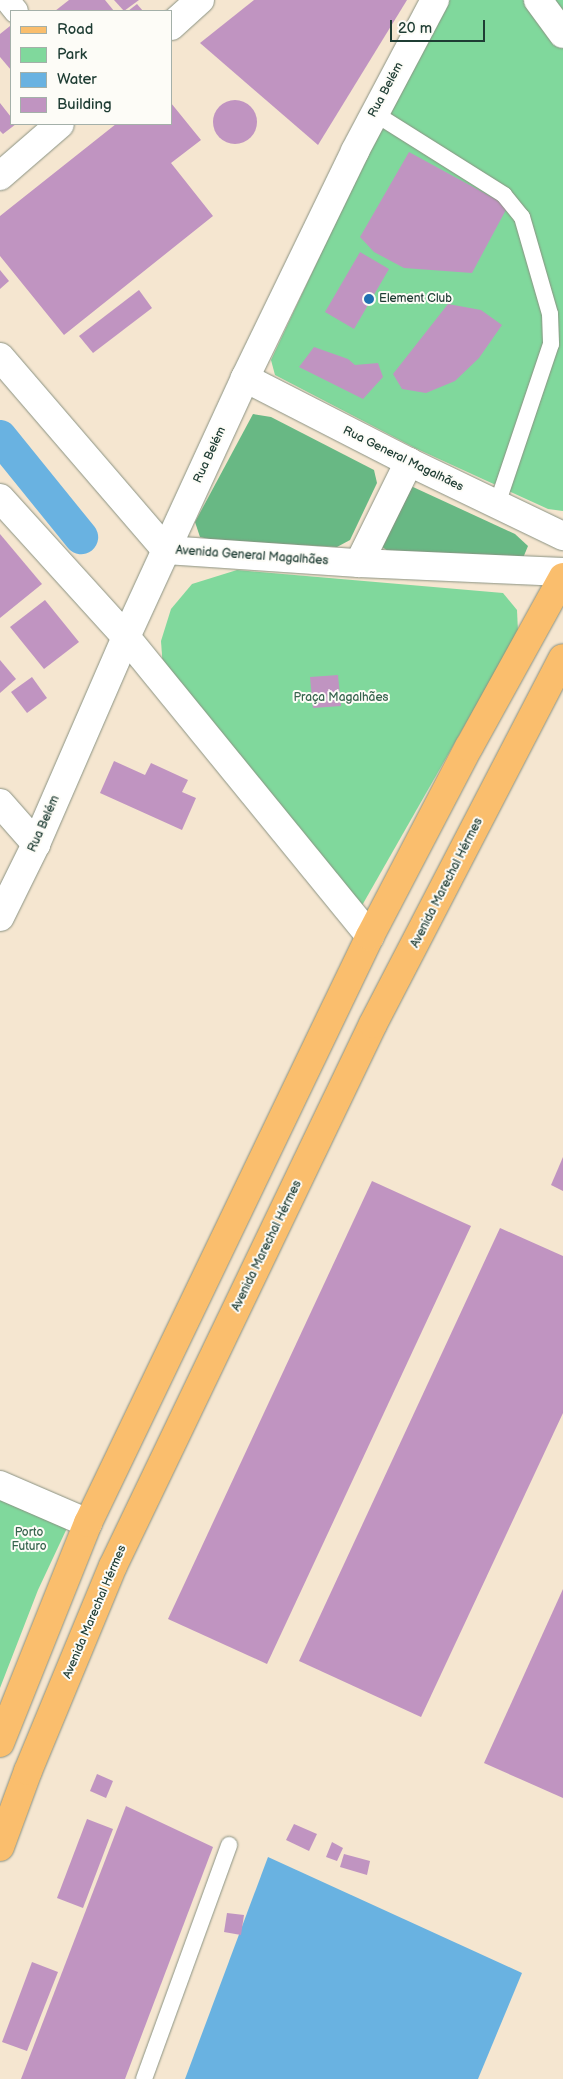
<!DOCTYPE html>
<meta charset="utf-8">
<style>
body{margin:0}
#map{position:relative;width:563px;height:2079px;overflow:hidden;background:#f5e6d0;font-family:"Balsamiq Sans",sans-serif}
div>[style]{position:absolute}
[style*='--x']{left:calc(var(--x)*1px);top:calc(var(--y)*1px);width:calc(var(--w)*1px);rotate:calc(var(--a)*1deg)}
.green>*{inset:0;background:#80d89c}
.forest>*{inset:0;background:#68b884}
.water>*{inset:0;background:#69b2e1}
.canal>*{height:34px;margin:-17px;padding:0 17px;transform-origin:17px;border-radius:17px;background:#69b2e1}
.building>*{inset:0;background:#c094c1}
.round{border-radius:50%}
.roads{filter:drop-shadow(0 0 1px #8a9282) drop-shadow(0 0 1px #8a9282)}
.service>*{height:16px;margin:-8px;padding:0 8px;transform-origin:8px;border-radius:8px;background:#fff}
.pedestrian>*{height:24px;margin:-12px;padding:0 12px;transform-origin:12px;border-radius:12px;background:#fff}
.minor>*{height:28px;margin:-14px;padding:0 14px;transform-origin:14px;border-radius:14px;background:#fff}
.tertiary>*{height:28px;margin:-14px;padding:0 14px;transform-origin:14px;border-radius:14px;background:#fff}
.primary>*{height:28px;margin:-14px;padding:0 14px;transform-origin:14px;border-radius:14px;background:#fabe6d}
.dots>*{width:14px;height:14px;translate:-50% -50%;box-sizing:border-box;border:2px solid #fdfcf7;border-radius:50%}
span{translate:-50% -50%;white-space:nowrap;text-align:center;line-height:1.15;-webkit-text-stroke:4px #fdfcf7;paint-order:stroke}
.street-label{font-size:12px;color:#1f3d34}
.poi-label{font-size:12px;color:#1f3d34}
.left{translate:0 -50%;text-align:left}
.park-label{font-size:12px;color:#37644e}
.legend{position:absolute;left:10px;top:10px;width:162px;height:115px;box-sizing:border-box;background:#fdfcf7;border:1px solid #a4b0a9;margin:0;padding:6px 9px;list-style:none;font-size:15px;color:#1f3d34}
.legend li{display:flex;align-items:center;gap:10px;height:25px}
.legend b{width:25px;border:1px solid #a4b0a9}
.scale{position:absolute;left:390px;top:20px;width:95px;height:22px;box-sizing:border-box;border:2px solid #1f3d34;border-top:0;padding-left:6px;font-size:15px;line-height:18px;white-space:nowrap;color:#1f3d34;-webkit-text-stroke:4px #fdfcf7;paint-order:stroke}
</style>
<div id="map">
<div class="green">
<div style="clip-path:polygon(440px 0,563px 0,563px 511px,548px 509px,415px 448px,275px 375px,271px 360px)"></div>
<div style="clip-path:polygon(237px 570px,503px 593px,517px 610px,518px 632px,360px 909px,163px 669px,161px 641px,171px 609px,192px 584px)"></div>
<div style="clip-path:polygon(0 1496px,68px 1526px,38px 1590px,0 1688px)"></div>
</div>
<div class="forest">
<div style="clip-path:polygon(253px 414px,271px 417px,374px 470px,377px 483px,350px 540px,337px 547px,217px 541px,200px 537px,195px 522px)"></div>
<div style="clip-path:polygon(413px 487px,515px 534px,528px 546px,523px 558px,388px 551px,382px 547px,403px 491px)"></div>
</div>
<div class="water">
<div style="clip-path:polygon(268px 1857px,522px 1973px,478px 2079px,185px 2079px)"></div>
</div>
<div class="canal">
<div style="--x:0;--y:437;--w:129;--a:51"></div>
</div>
<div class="building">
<div style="clip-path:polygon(69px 0,105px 0,114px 11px,55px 11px)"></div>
<div style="clip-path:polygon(114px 0,139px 0,124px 11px)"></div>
<div style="clip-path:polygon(254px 0,407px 0,318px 145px,200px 43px)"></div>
<div style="clip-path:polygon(137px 4px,143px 11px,128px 11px)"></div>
<div style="clip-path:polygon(10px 26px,11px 27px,11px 70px,0 57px,0 34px)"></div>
<div class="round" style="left:213px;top:100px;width:44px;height:44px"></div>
<div style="clip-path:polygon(0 103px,11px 117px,11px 124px,16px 124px,3px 134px,0 131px)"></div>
<div style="clip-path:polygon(171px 103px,201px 140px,171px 163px,213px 216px,64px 335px,0 256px,0 216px,116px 124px,171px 124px)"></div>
<div style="clip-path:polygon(409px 152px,508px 206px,472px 273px,404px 268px,374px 252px,360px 237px)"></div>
<div style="clip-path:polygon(360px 252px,389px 269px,354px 329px,325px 312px)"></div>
<div style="clip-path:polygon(0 270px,9px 281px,0 289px)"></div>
<div style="clip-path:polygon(139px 290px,152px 308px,93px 353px,79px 336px)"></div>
<div style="clip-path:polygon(448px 304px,481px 310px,502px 325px,479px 358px,455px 381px,426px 393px,402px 389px,393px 374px)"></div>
<div style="clip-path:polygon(314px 347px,348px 359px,355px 365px,378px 363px,383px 377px,363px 399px,299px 367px)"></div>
<div style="clip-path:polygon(0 534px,42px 584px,0 618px)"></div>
<div style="clip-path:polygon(45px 600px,79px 642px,44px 669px,10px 627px)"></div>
<div style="clip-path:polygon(0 660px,16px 679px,0 693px)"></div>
<div style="clip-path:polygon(338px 675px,341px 706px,313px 708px,310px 677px)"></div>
<div style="clip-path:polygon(32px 677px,47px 698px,27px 713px,11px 692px)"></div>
<div style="clip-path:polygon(114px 761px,145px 775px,151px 763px,188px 780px,182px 792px,196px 798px,182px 830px,100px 793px)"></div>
<div style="clip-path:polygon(563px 1157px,563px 1191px,551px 1185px)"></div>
<div style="clip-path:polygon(372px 1181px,471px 1226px,267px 1664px,168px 1619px)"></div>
<div style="clip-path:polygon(500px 1228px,563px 1256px,563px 1413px,421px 1717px,299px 1661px)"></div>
<div style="clip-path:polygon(563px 1589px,563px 1798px,484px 1763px)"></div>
<div style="clip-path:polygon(97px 1774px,113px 1781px,106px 1798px,90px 1791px)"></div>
<div style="clip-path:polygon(126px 1806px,213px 1847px,125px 2079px,21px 2079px)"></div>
<div style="clip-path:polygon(87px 1819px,113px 1829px,83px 1908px,57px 1898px)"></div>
<div style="clip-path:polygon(294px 1824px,317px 1834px,309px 1851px,286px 1840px)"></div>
<div style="clip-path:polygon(332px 1842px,343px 1848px,337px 1861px,326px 1857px)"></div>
<div style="clip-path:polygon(344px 1854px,370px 1861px,367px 1875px,340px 1867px)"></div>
<div style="clip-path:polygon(227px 1913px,244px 1915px,241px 1935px,224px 1932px)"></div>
<div style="clip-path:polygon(32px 1962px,58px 1972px,27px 2051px,2px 2042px)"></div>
</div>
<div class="roads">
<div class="service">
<div style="--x:374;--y:113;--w:154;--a:32.2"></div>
<div style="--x:504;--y:195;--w:28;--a:51"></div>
<div style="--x:522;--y:217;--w:101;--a:73.9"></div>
<div style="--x:550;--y:314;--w:30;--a:88"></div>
<div style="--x:551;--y:344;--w:169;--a:108.6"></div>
<div style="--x:144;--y:2079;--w:249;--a:-70"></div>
</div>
<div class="pedestrian">
<div style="--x:7;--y:0;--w:14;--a:51"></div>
</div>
<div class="minor">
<div style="--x:538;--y:0;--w:42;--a:53.7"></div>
<div style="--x:171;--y:26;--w:39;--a:-42"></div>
<div style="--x:0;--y:176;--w:79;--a:-40.9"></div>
<div style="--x:0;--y:357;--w:255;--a:49.3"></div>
<div style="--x:166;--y:550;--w:193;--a:3.9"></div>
<div style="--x:359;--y:563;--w:204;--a:2.5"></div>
<div style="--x:245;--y:378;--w:184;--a:27.1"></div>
<div style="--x:409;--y:462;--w:171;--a:25.7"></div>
<div style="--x:0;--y:498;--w:188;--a:47.8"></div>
<div style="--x:126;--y:637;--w:386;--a:50.8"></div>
<div style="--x:359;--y:563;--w:113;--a:-63.7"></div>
<div style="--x:0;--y:803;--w:55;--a:48.7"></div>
<div style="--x:0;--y:1485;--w:96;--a:23.4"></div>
</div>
<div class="tertiary">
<div style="--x:0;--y:917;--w:81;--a:-63.7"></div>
<div style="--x:36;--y:844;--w:226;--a:-66.5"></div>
<div style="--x:126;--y:637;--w:285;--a:-65.3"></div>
<div style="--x:245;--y:378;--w:252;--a:-64.1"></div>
<div style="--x:355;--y:151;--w:171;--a:-62.1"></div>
</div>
<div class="primary">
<div style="--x:0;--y:1743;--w:237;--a:-68.2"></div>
<div style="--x:88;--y:1523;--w:651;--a:-64.34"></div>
<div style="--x:370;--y:936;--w:213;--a:-62.4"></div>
<div style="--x:469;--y:747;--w:194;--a:-61.1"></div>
<div style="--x:0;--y:1847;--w:81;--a:-69.8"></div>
<div style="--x:28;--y:1771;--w:222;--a:-67.5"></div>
<div style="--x:113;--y:1566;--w:601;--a:-64.37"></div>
<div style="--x:373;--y:1024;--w:412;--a:-62.6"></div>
</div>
</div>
<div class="dots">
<div style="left:369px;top:299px;background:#1f6fb2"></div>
</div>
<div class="street-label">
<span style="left:386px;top:90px;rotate:-62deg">Rua Belém</span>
<span style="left:210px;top:455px;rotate:-65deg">Rua Belém</span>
<span style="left:403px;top:459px;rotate:26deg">Rua General Magalhães</span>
<span style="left:252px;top:556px;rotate:4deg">Avenida General Magalhães</span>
<span style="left:44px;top:824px;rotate:-66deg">Rua Belém</span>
<span style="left:447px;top:883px;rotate:-63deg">Avenida Marechal Hérmes</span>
<span style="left:267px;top:1246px;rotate:-64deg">Avenida Marechal Hérmes</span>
<span style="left:95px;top:1612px;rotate:-67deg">Avenida Marechal Hérmes</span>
</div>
<div class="poi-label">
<span class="left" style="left:379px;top:299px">Element Club</span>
</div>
<div class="park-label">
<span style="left:341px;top:698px">Praça Magalhães</span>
<span style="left:29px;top:1540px">Porto<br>Futuro</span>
</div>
<ul class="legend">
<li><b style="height:6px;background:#fabe6d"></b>Road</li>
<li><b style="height:14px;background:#80d89c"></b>Park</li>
<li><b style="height:14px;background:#69b2e1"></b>Water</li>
<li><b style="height:14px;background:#c094c1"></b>Building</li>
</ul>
<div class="scale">20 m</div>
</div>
